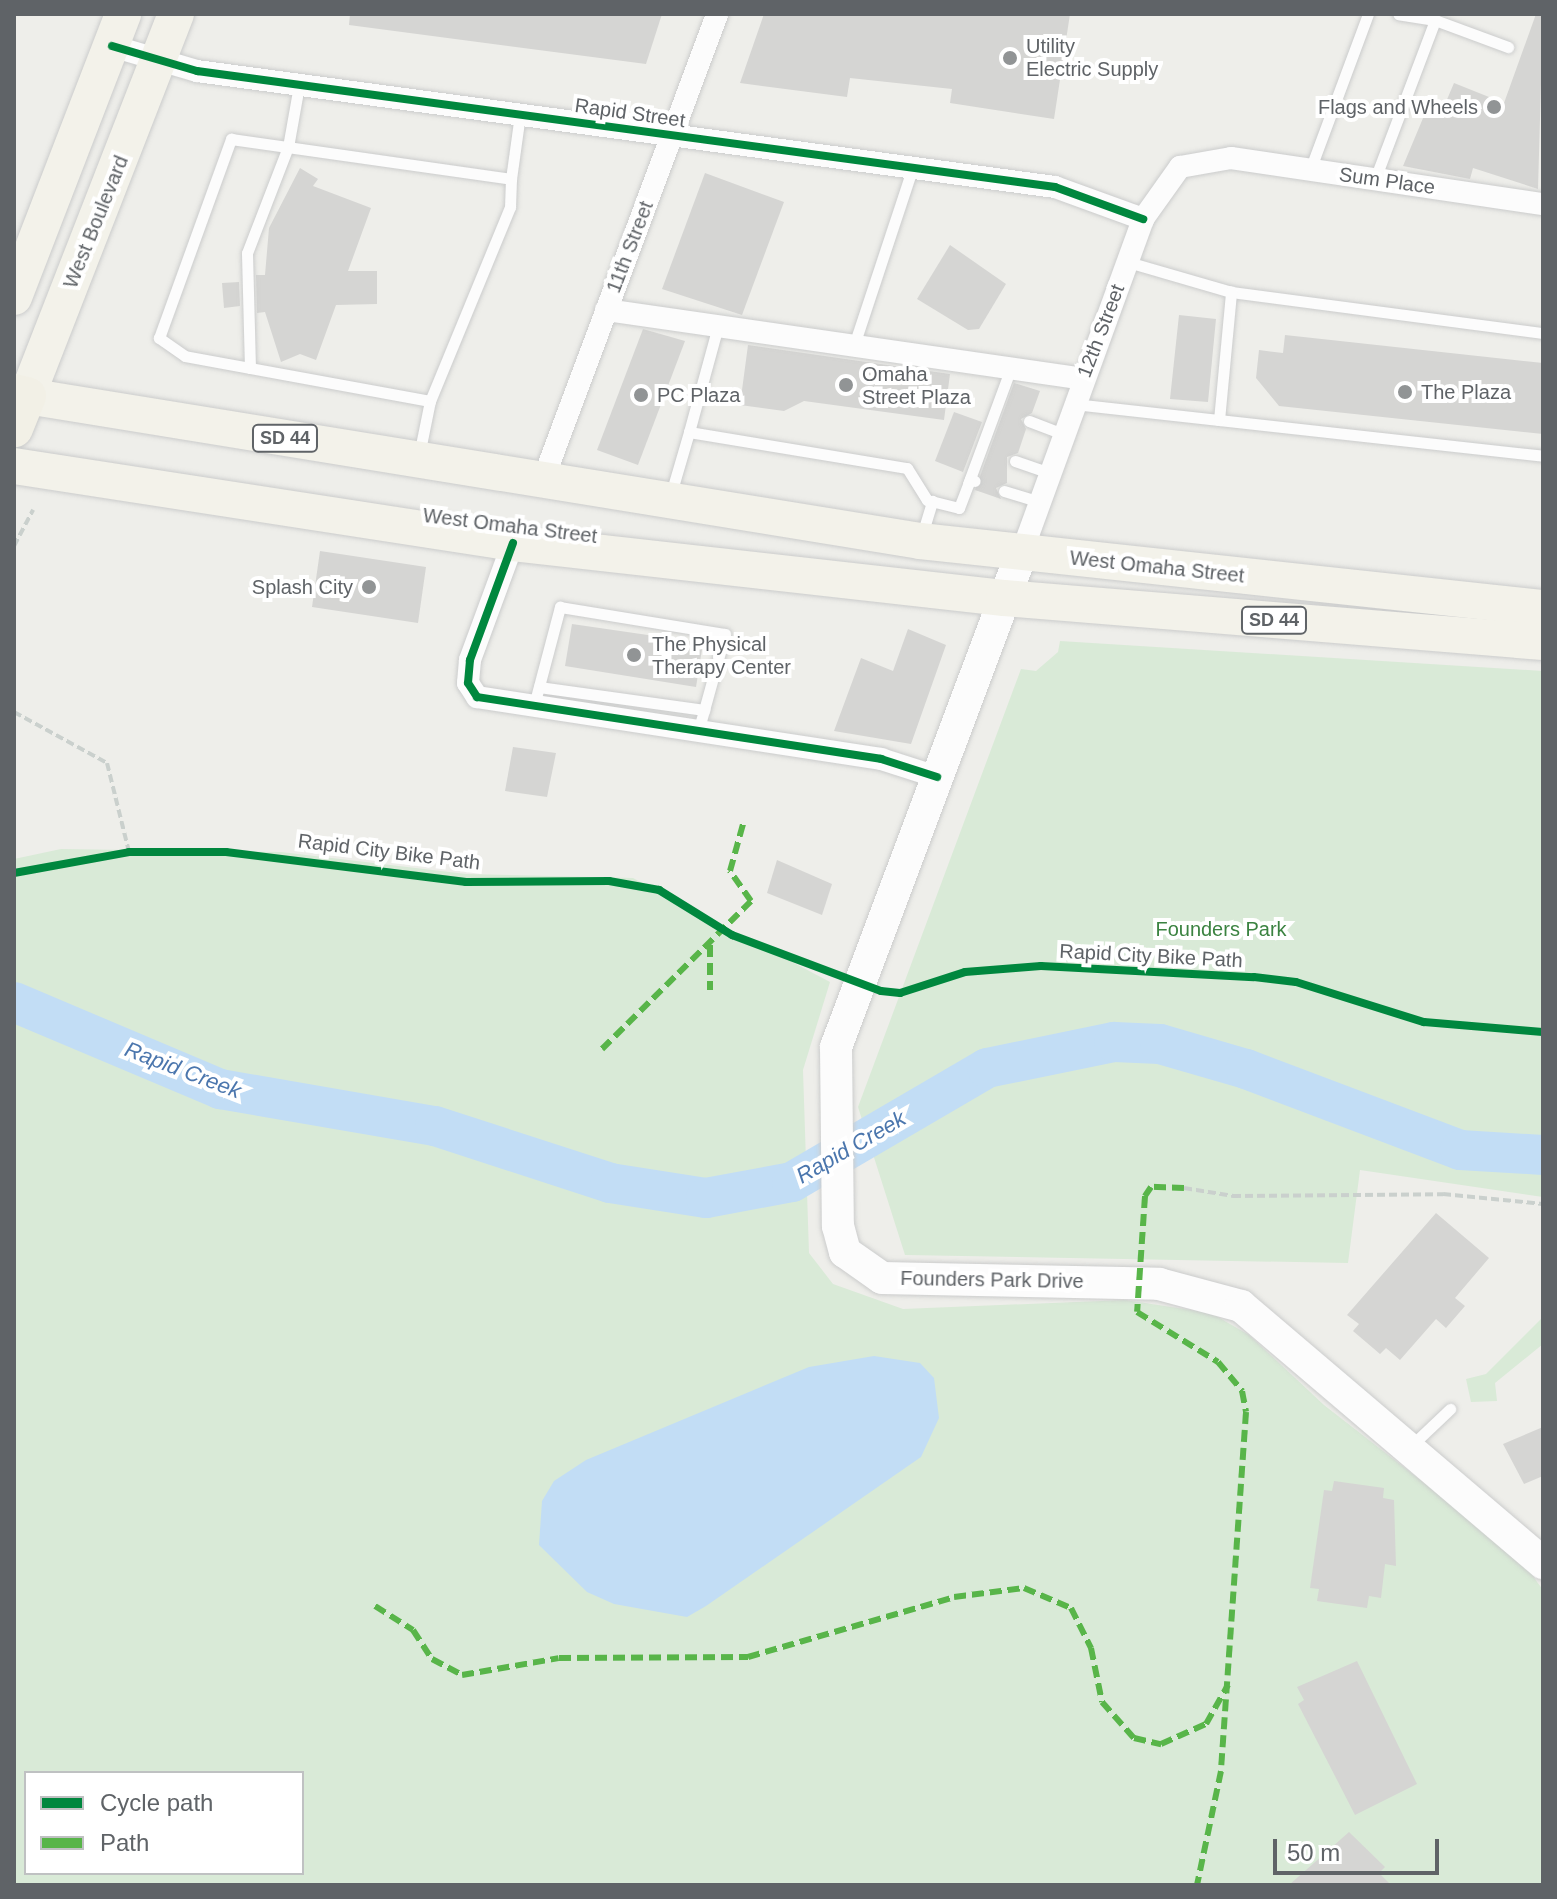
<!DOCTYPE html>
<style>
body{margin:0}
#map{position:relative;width:1557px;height:1899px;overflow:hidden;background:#eeeeea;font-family:Helvetica,sans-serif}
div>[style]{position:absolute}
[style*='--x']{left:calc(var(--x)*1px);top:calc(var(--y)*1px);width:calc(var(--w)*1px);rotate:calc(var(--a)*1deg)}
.green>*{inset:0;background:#d9ead7}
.water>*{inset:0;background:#c2ddf5}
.river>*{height:40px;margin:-20px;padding:0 20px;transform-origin:20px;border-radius:20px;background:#c2ddf5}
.building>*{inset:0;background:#d5d5d3}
.path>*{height:4px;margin-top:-2px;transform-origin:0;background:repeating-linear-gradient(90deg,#cad0cd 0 8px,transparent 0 12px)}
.roads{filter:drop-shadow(0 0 2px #cbcccc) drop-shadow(0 0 2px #cbcccc)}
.service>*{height:11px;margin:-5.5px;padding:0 5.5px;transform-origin:5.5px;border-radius:5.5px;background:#fcfcfc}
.minor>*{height:22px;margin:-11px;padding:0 11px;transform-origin:11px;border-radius:11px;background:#fcfcfc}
.secondary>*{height:32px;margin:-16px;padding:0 16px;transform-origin:16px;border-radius:16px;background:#fcfcfc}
.primary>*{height:36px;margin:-18px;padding:0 18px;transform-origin:18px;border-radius:18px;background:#f3f2ea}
.trunk>*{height:38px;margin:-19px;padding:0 19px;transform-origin:19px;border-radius:19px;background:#f2f0e6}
.quiet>*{height:6px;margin-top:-3px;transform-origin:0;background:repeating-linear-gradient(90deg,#58b549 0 12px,transparent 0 18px)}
.cycleway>*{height:8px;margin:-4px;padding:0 4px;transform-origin:4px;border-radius:4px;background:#00873e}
.dots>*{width:22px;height:22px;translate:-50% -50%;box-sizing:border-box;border:4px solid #fff;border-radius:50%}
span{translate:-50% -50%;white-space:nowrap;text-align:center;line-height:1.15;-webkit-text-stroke:8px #fff;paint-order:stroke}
.shield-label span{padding:2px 6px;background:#fff;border:2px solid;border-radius:6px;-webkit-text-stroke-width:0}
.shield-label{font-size:18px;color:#5f6367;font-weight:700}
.poi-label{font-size:20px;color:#5f6367}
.left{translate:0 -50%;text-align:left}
.right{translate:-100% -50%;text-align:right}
.street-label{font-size:20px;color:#5f6367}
.park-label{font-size:20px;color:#3b8341}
.water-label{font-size:22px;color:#4b76ad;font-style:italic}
.frame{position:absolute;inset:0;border:16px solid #5f6367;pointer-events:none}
.legend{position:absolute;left:24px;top:1771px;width:280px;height:104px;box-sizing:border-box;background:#fff;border:2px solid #bfc1c2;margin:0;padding:10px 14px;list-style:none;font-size:24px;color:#5f6367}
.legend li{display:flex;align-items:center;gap:16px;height:40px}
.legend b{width:40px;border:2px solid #bfc1c2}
.scale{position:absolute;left:1273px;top:1839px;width:166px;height:36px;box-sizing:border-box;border:4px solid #5f6367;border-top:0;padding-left:10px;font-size:24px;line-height:28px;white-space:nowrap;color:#5f6367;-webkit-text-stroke:6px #fff;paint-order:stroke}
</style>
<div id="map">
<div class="green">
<div style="clip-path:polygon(1060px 641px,1543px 671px,1543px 1197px,1360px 1170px,1348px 1263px,905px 1255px,858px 1107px,1021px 669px,1036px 671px,1058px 652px)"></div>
<div style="clip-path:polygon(evenodd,61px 849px,281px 852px,466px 874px,633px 878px,830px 982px,803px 1070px,809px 1253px,833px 1284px,903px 1309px,1125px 1300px,1211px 1313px,1249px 1335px,1324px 1405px,1519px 1557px,1543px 1590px,1543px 1885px,14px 1885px,14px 859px,61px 849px,26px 1773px,302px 1773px,302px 1873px,26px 1873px,26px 1773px)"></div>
<div style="clip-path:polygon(1543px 1317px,1543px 1344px,1495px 1383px,1497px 1401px,1471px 1402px,1466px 1379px,1486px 1374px)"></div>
</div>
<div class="water">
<div style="clip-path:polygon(874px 1356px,920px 1363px,934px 1378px,939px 1418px,921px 1457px,706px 1606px,687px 1617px,614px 1604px,587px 1592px,539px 1545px,542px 1501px,554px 1481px,586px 1460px,809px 1367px)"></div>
</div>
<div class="river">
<div style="--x:14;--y:1002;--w:224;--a:22.9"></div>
<div style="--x:220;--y:1089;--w:218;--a:9.8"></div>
<div style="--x:435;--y:1126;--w:184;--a:18"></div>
<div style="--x:610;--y:1183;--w:97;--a:8.9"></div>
<div style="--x:706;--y:1198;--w:87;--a:-10.5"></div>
<div style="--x:792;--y:1182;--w:226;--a:-30.3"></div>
<div style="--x:987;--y:1068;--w:130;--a:-11.6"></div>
<div style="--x:1114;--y:1042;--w:46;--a:2.5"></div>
<div style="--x:1160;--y:1044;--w:90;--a:16.2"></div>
<div style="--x:1246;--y:1069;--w:229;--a:20.7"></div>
<div style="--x:1460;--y:1150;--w:83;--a:3.4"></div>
</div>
<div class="building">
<div style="clip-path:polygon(350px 14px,662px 14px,646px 64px,349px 25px)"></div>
<div style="clip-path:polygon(764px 14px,1070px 14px,1054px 119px,950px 103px,952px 89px,850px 78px,847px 97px,740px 83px)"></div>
<div style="clip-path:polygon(1536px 14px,1543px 14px,1538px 189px,1473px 168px,1470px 179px,1403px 166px,1426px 111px,1440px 116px,1454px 83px,1504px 103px)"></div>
<div style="clip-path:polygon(300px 168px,318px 179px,313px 186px,371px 208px,348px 271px,377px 271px,377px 304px,336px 305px,316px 360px,300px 354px,281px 362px,265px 312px,257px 313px,256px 275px,265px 275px,269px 228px)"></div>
<div style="clip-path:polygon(705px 173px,784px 202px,742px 315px,662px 289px)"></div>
<div style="clip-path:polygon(950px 245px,1006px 284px,979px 329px,968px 330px,917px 299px)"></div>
<div style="clip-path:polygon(239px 282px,240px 306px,224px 308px,222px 283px)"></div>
<div style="clip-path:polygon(1179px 315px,1216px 319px,1208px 402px,1170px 399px)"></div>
<div style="clip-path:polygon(643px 329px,685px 341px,638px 465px,597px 450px)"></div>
<div style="clip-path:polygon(1285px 335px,1543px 363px,1543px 434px,1279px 406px,1256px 378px,1259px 350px,1283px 353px)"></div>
<div style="clip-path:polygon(748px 345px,950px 374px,944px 420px,804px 401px,784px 411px,740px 405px)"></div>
<div style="clip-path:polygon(1014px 383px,1040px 391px,1032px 413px,1021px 419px,1026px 429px,1018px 453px,1007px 457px,1007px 483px,996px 488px,1001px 499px,975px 490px)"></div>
<div style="clip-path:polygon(954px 412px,982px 422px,963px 472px,935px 461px)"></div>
<div style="clip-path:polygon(320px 551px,426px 567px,418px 623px,312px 607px)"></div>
<div style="clip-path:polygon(572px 624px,703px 643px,696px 687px,565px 666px)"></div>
<div style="clip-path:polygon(908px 629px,946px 645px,911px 744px,834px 731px,861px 658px,893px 671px)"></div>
<div style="clip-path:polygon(513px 747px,556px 753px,547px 797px,505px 791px)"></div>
<div style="clip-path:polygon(777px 860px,832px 884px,822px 915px,767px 893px)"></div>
<div style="clip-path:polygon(1436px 1213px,1489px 1258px,1455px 1298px,1465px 1306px,1446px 1328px,1436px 1319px,1400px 1360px,1386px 1348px,1380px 1354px,1353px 1331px,1359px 1324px,1347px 1315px)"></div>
<div style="clip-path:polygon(1543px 1427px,1543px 1476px,1524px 1484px,1503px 1444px)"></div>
<div style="clip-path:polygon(1334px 1481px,1384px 1488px,1383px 1498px,1394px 1500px,1396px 1566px,1385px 1564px,1381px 1598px,1369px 1596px,1367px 1608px,1317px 1601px,1319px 1589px,1310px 1588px,1324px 1490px,1332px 1491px)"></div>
<div style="clip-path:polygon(1357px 1661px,1417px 1784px,1355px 1815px,1298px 1704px,1304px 1700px,1297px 1687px)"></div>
<div style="clip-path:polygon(1349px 1832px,1385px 1867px,1379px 1873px,1391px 1885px,1289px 1885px)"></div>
</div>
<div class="path">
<div style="--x:14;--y:546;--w:41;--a:-62.2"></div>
<div style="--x:14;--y:712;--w:106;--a:28.7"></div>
<div style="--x:107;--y:763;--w:92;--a:76.1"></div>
<div style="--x:1184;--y:1188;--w:50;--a:9.3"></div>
<div style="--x:1233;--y:1196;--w:210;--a:-0.5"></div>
<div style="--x:1443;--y:1194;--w:100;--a:5.7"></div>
</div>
<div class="roads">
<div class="service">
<div style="--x:1435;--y:20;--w:78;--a:20.3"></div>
<div style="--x:1310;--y:170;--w:166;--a:-69.6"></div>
<div style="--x:511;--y:179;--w:66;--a:-82.1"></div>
<div style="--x:1375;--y:179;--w:170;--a:-69.3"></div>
<div style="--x:1435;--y:20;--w:37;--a:-171"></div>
<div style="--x:1128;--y:262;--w:107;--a:16.2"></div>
<div style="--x:1231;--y:292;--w:315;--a:7.5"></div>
<div style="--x:854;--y:345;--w:188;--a:-71.7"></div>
<div style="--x:250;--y:368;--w:115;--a:-91.5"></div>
<div style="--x:247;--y:253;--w:114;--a:-68.9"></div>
<div style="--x:288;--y:147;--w:63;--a:-79.9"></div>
<div style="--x:1074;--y:404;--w:472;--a:6.3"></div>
<div style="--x:1219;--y:420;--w:129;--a:-84.6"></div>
<div style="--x:1029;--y:421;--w:36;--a:21"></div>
<div style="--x:689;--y:432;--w:110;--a:-74.7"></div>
<div style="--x:419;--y:455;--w:55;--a:-78.5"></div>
<div style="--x:430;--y:401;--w:249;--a:-169.6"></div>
<div style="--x:185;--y:356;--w:32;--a:-145"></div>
<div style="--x:159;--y:338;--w:212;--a:-70.1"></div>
<div style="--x:231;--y:139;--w:283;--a:8.1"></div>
<div style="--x:511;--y:179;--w:28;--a:92"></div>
<div style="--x:510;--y:207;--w:210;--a:112.4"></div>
<div style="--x:1015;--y:461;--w:36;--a:19"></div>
<div style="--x:968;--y:484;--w:124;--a:-69.7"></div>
<div style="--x:1004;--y:491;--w:37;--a:17"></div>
<div style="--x:670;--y:497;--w:68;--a:-73.7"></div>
<div style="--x:689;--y:432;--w:221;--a:9.4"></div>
<div style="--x:907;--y:468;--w:38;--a:58"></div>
<div style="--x:927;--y:500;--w:33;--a:14"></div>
<div style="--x:959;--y:508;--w:31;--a:-69"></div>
<div style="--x:970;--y:479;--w:5;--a:22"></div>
<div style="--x:921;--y:538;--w:39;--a:-73"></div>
<div style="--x:539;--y:687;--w:167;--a:7.9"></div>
<div style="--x:533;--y:709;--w:106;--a:-75.2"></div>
<div style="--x:560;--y:607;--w:167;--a:9.3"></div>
<div style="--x:725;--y:634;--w:102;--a:105.4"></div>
<div style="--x:1411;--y:1446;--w:54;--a:-43.5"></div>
</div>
<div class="minor">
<div style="--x:112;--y:46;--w:89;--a:16.4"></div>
<div style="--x:197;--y:71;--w:866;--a:7.7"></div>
<div style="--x:1055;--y:187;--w:94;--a:20"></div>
<div style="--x:606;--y:310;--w:482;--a:8.2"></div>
<div style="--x:543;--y:480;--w:497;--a:-69.5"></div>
<div style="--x:513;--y:543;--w:125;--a:110.2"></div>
<div style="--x:470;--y:660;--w:23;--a:95"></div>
<div style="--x:468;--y:683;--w:17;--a:57"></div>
<div style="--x:477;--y:697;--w:409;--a:8.7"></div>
<div style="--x:881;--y:759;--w:59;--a:17.8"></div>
<div style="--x:1022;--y:552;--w:354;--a:-70"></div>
<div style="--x:1143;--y:219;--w:64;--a:-54.6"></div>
<div style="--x:1180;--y:167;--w:52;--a:-10"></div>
<div style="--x:1231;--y:158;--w:315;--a:8.4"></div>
</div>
<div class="secondary">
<div style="--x:1022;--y:552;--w:529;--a:110.59"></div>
<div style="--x:836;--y:1047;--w:179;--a:89.4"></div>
<div style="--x:838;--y:1226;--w:27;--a:75"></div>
<div style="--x:845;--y:1252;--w:45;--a:35.1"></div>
<div style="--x:882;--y:1278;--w:277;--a:1.2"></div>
<div style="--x:1159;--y:1284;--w:85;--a:15"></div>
<div style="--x:1241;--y:1306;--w:397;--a:40.4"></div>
</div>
<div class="primary">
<div style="--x:176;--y:14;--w:410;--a:111.3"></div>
<div style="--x:27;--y:396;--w:905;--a:9.22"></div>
<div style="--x:920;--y:541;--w:627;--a:6.14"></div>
<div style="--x:14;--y:297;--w:303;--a:-68.9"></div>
<div style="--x:14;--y:466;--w:505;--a:8.77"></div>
<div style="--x:513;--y:543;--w:494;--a:6.4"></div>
<div style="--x:1004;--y:598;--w:541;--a:4.67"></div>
</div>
<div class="trunk">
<div style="--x:14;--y:393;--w:13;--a:13"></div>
<div style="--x:27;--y:396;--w:35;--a:112"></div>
</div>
</div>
<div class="quiet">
<div style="--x:710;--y:945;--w:45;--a:90"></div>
<div style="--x:602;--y:1049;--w:210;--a:-44.8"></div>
<div style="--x:751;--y:901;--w:37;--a:-125"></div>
<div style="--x:730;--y:871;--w:49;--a:-74.5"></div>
<div style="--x:1184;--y:1188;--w:33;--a:-178"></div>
<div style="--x:1151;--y:1187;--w:11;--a:124"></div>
<div style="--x:1145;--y:1196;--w:116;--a:93.9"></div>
<div style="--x:1137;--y:1312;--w:95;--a:31.7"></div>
<div style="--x:1218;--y:1362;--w:38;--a:50"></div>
<div style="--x:1242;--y:1391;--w:21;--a:79"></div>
<div style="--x:1246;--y:1412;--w:360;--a:94"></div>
<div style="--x:1221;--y:1771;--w:116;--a:101.9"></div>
<div style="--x:375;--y:1606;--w:45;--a:32.3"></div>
<div style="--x:413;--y:1630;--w:35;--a:57"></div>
<div style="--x:432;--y:1659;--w:34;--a:28"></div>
<div style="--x:462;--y:1675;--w:98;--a:-9.9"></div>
<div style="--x:559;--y:1658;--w:189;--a:-0.3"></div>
<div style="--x:748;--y:1657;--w:215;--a:-16.2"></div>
<div style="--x:954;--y:1597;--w:71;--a:-7.3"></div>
<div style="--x:1024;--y:1588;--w:51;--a:23.1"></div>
<div style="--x:1071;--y:1608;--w:45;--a:63.4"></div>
<div style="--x:1091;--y:1648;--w:55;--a:78.5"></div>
<div style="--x:1102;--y:1702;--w:48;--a:48.4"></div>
<div style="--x:1134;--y:1738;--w:28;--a:13"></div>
<div style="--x:1161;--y:1744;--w:49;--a:-24"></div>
<div style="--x:1206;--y:1724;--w:45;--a:-60.6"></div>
</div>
<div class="cycleway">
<div style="--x:112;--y:46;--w:89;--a:16.4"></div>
<div style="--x:197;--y:71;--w:866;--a:7.7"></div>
<div style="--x:1055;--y:187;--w:94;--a:20"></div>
<div style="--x:513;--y:543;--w:125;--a:110.2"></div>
<div style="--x:470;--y:660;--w:23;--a:95"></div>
<div style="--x:468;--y:683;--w:17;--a:57"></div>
<div style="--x:477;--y:697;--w:409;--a:8.7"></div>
<div style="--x:881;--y:759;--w:59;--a:17.8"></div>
<div style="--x:14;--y:873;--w:117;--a:-10.3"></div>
<div style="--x:129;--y:852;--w:97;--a:0"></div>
<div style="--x:226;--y:852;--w:242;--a:7.1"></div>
<div style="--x:466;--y:882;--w:143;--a:-0.4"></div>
<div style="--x:609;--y:881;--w:51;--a:10.2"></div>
<div style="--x:659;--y:890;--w:86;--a:31.7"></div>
<div style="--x:732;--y:935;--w:159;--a:20.6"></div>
<div style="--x:881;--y:991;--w:19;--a:6"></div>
<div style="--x:900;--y:993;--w:68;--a:-17.9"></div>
<div style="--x:965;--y:972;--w:76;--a:-4.5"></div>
<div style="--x:1041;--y:966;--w:213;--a:3"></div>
<div style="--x:1254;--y:977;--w:42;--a:6.8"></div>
<div style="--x:1296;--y:982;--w:134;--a:17.4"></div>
<div style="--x:1424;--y:1022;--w:119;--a:4.8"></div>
</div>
<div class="dots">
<div style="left:1010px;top:58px;background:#919495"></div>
<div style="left:1494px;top:107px;background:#919495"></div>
<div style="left:846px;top:385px;background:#919495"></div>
<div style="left:1405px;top:392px;background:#919495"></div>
<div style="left:641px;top:395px;background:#919495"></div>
<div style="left:369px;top:587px;background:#919495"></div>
<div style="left:634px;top:655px;background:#919495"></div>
</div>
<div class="shield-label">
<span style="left:285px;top:438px">SD 44</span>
<span style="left:1274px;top:620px">SD 44</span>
</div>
<div class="poi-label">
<span class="left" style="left:1026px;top:58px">Utility<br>Electric Supply</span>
<span class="right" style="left:1478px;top:107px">Flags and Wheels</span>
<span class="left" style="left:862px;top:386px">Omaha<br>Street Plaza</span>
<span class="left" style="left:1421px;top:392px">The Plaza</span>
<span class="left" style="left:657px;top:395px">PC Plaza</span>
<span class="right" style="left:353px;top:587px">Splash City</span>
<span class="left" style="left:652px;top:656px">The Physical<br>Therapy Center</span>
</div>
<div class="street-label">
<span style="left:630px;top:113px;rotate:8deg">Rapid Street</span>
<span style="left:1387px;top:181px;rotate:8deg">Sum Place</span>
<span style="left:96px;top:222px;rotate:-68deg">West Boulevard</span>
<span style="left:630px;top:247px;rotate:-69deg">11th Street</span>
<span style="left:1101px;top:331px;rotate:-69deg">12th Street</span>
<span style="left:510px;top:526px;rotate:7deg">West Omaha Street</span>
<span style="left:1157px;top:567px;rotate:6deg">West Omaha Street</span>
<span style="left:389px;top:852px;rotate:7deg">Rapid City Bike Path</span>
<span style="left:1151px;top:956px;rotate:3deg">Rapid City Bike Path</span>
<span style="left:992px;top:1280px;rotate:1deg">Founders Park Drive</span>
</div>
<div class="park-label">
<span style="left:1221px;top:929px">Founders Park</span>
</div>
<div class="water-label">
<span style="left:183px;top:1070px;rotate:21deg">Rapid Creek</span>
<span style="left:851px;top:1147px;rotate:-30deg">Rapid Creek</span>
</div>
<div class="frame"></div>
<ul class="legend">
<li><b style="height:10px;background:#00873e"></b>Cycle path</li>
<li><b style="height:10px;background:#58b549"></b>Path</li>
</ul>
<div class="scale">50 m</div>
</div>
